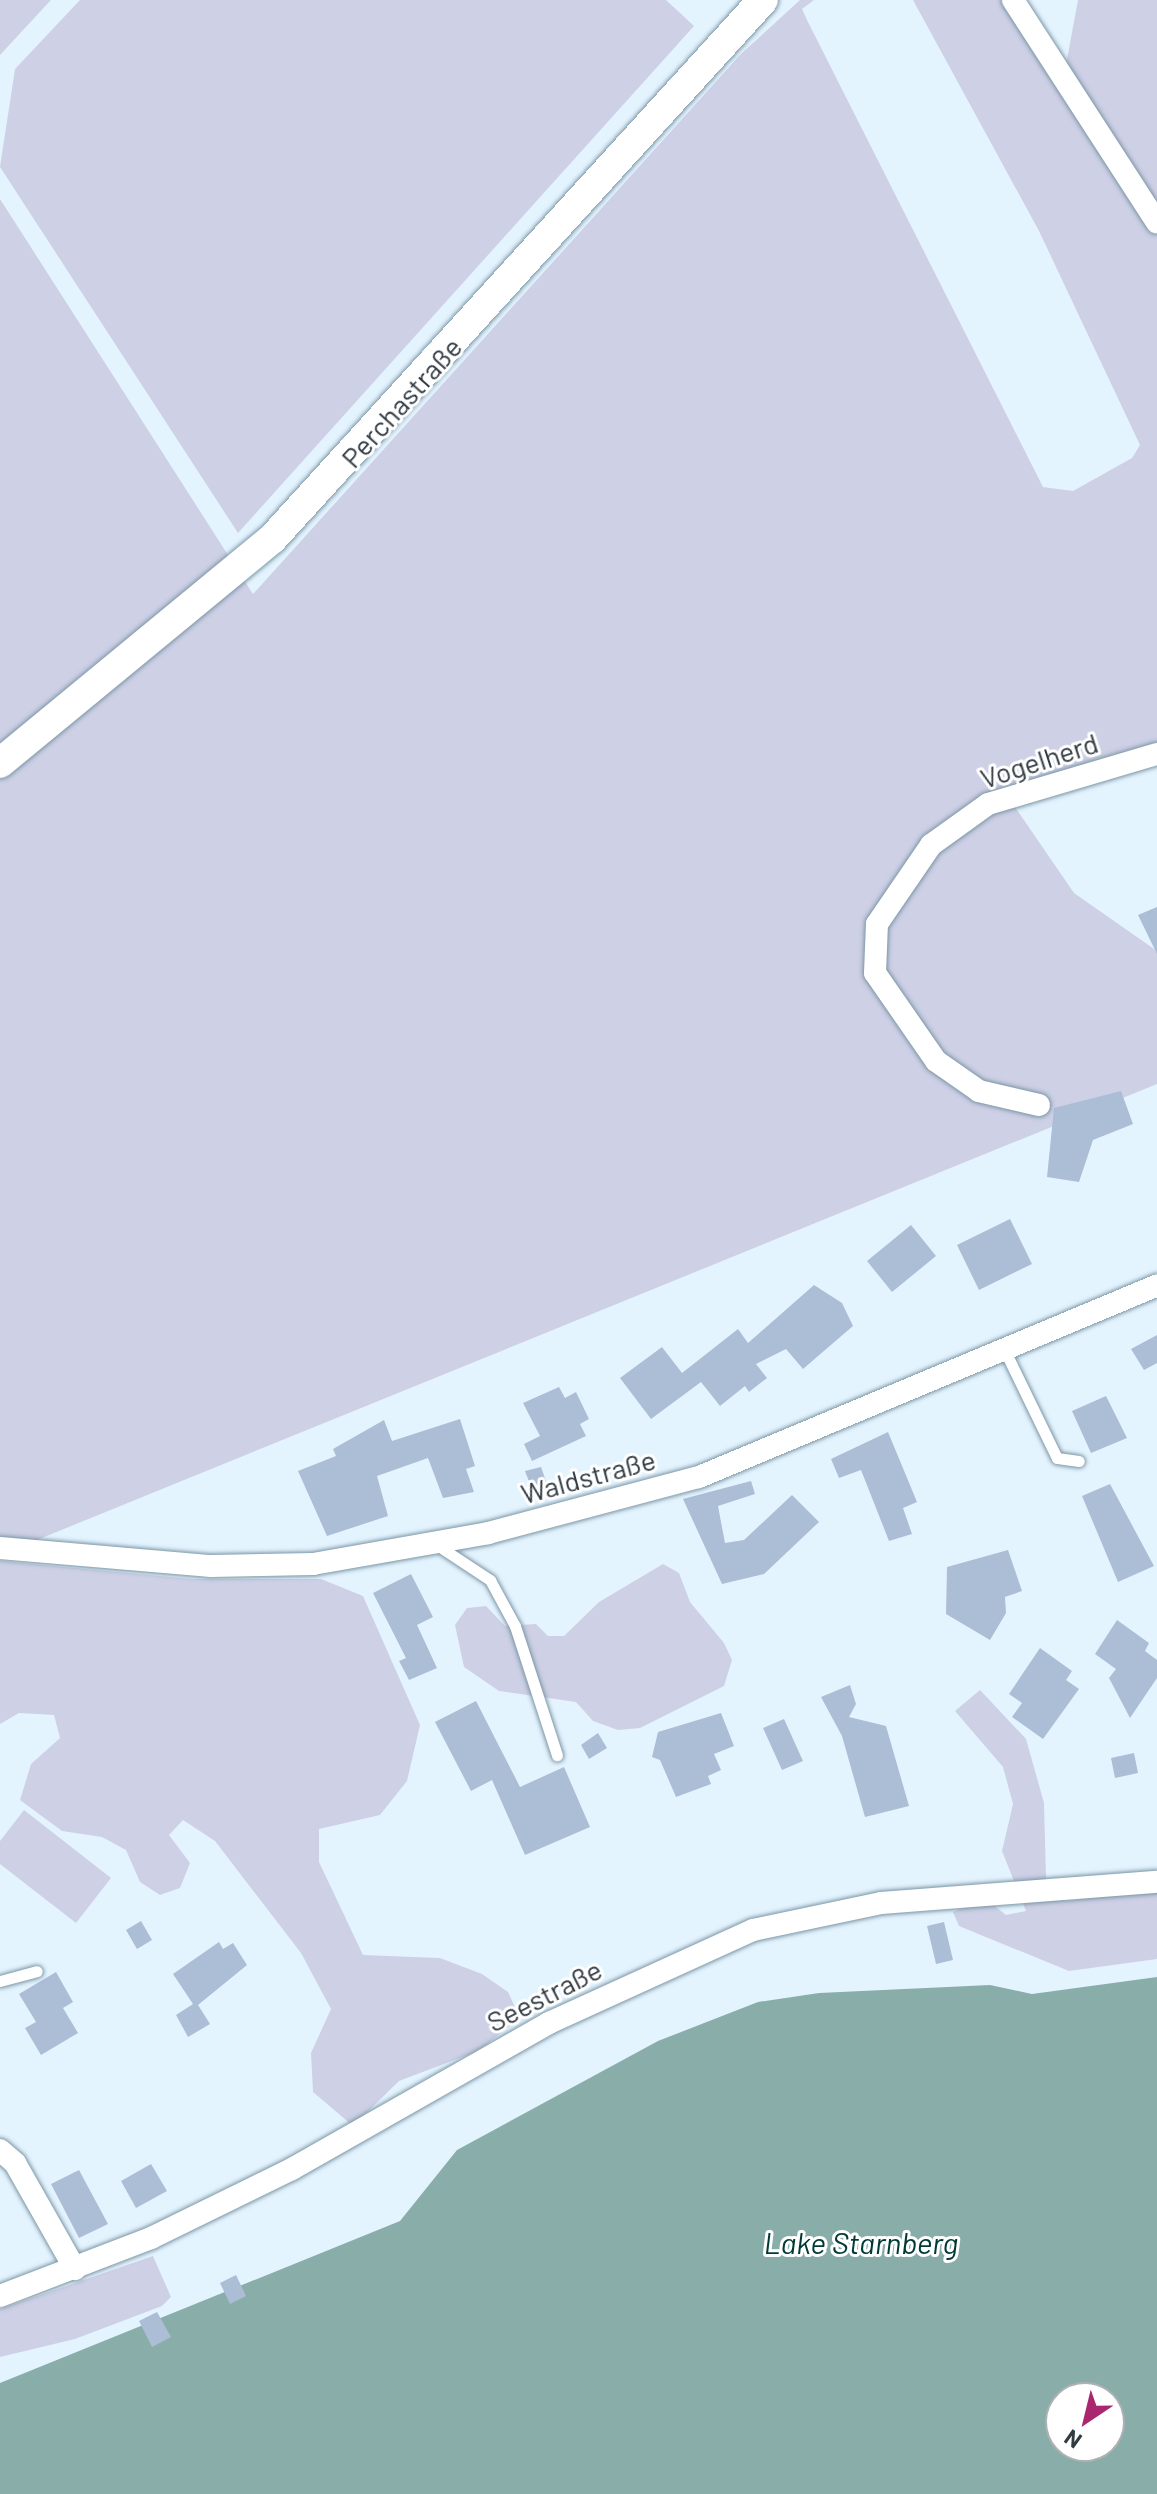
<!DOCTYPE html>
<meta charset="utf-8">
<style>
body{margin:0}
#map{position:relative;width:1157px;height:2494px;overflow:hidden;background:#e4f4ff;font-family:Barlow,sans-serif}
div>[style]{position:absolute}
[style*='--x']{left:calc(var(--x)*1px);top:calc(var(--y)*1px);width:calc(var(--w)*1px);rotate:calc(var(--a)*1deg)}
.green>*{inset:0;background:#ced0e6}
.water>*{inset:0;background:#89aeaa}
.building>*{inset:0;background:#acbdd6}
.roads{filter:drop-shadow(0 0 2px #7c96a5) drop-shadow(0 0 2px #7c96a5)}
.service>*{height:11px;margin:-5.5px;padding:0 5.5px;transform-origin:5.5px;border-radius:5.5px;background:#fff}
.minor>*{height:22px;margin:-11px;padding:0 11px;transform-origin:11px;border-radius:11px;background:#fff}
.secondary>*{height:30px;margin:-15px;padding:0 15px;transform-origin:15px;border-radius:15px;background:#fff}
span{translate:-50% -50%;white-space:nowrap;text-align:center;line-height:1.15;-webkit-text-stroke:6px #fff;paint-order:stroke}
.street-label{font-size:28px;color:#313b42}
.water-label{font-size:30px;color:#003a37;font-style:italic}
.north{position:absolute;left:1045px;top:2382px;width:80px;height:80px;box-sizing:border-box;background:#fff;border:2px solid #adb1b3;border-radius:50%;rotate:215deg;font-size:22px;font-weight:700;line-height:32px;text-align:center;color:#313b42}
.north::after{content:'';display:block;margin:auto;width:28px;height:36px;background:#aa266f;clip-path:polygon(50% 0,100% 100%,50% 72%,0 100%)}
</style>
<div id="map">
<div class="green">
<div style="clip-path:polygon(0 0,51px 0,0 55px)"></div>
<div style="clip-path:polygon(80px 0,666px 0,694px 26px,238px 533px,0 167px,15px 69px)"></div>
<div style="clip-path:polygon(800px 0,814px 0,802px 9px,808px 22px,1043px 487px,1073px 491px,1132px 458px,1140px 445px,1039px 231px,913px 0,1006px 0,1063px 81px,1078px 0,1157px 0,1157px 746px,1004px 791px,1074px 893px,1157px 951px,1157px 1084px,0 1555px,0 199px,253px 594px,741px 54px)"></div>
<div style="clip-path:polygon(0 1561px,192px 1579px,321px 1579px,363px 1596px,420px 1725px,407px 1781px,380px 1815px,319px 1829px,319px 1862px,363px 1955px,440px 1958px,482px 1974px,508px 1992px,520px 2018px,478px 2051px,399px 2081px,353px 2126px,313px 2092px,311px 2053px,331px 2009px,301px 1953px,215px 1841px,183px 1820px,169px 1835px,190px 1863px,180px 1888px,160px 1895px,140px 1882px,126px 1850px,102px 1837px,62px 1831px,20px 1800px,31px 1764px,60px 1738px,54px 1715px,19px 1713px,0 1724px)"></div>
<div style="clip-path:polygon(663px 1564px,679px 1573px,690px 1602px,724px 1643px,732px 1660px,724px 1686px,640px 1728px,618px 1730px,593px 1721px,576px 1702px,499px 1691px,464px 1667px,455px 1625px,467px 1608px,486px 1606px,505px 1626px,536px 1624px,548px 1636px,564px 1636px,599px 1602px)"></div>
<div style="clip-path:polygon(980px 1690px,1026px 1739px,1044px 1803px,1046px 1878px,1065px 1901px,1157px 1890px,1157px 1959px,1069px 1971px,959px 1926px,953px 1912px,986px 1899px,1006px 1915px,1026px 1911px,1002px 1851px,1013px 1804px,1003px 1767px,955px 1711px)"></div>
<div style="clip-path:polygon(24px 1810px,111px 1878px,76px 1923px,0 1864px,0 1841px)"></div>
<div style="clip-path:polygon(153px 2256px,171px 2297px,162px 2306px,75px 2339px,0 2357px,0 2309px)"></div>
</div>
<div class="water">
<div style="clip-path:polygon(evenodd,1157px 1977px,1157px 2494px,0 2494px,0 2383px,400px 2221px,457px 2150px,658px 2041px,758px 2002px,819px 1993px,990px 1985px,1032px 1994px,1157px 1977px,1061px 2398px,1109px 2398px,1109px 2446px,1061px 2446px,1061px 2398px)"></div>
</div>
<div class="building">
<div style="clip-path:polygon(1157px 907px,1157px 954px,1138px 915px)"></div>
<div style="clip-path:polygon(1121px 1091px,1133px 1124px,1093px 1140px,1079px 1182px,1047px 1177px,1054px 1108px)"></div>
<div style="clip-path:polygon(1010px 1219px,1032px 1264px,979px 1290px,957px 1245px)"></div>
<div style="clip-path:polygon(911px 1225px,936px 1256px,892px 1292px,867px 1261px)"></div>
<div style="clip-path:polygon(814px 1285px,842px 1303px,853px 1326px,803px 1369px,786px 1349px,756px 1364px,767px 1378px,749px 1392px,745px 1386px,720px 1406px,701px 1382px,651px 1419px,620px 1378px,662px 1347px,682px 1373px,738px 1329px,748px 1343px)"></div>
<div style="clip-path:polygon(1157px 1335px,1157px 1363px,1144px 1370px,1131px 1349px)"></div>
<div style="clip-path:polygon(559px 1387px,565px 1398px,576px 1392px,589px 1419px,580px 1424px,586px 1436px,532px 1461px,524px 1444px,540px 1436px,523px 1403px)"></div>
<div style="clip-path:polygon(1106px 1396px,1127px 1438px,1091px 1453px,1072px 1411px)"></div>
<div style="clip-path:polygon(460px 1419px,475px 1466px,466px 1469px,474px 1492px,443px 1498px,428px 1458px,377px 1476px,388px 1516px,327px 1536px,298px 1471px,336px 1456px,333px 1449px,384px 1420px,392px 1441px)"></div>
<div style="clip-path:polygon(888px 1432px,917px 1502px,903px 1508px,912px 1534px,889px 1541px,861px 1470px,839px 1478px,831px 1459px)"></div>
<div style="clip-path:polygon(541px 1467px,548px 1487px,533px 1492px,525px 1471px)"></div>
<div style="clip-path:polygon(751px 1481px,755px 1494px,718px 1506px,725px 1543px,744px 1540px,792px 1495px,819px 1522px,764px 1574px,722px 1584px,683px 1499px)"></div>
<div style="clip-path:polygon(1110px 1484px,1154px 1566px,1118px 1582px,1082px 1496px)"></div>
<div style="clip-path:polygon(1008px 1550px,1022px 1591px,1005px 1597px,1006px 1613px,990px 1640px,946px 1614px,947px 1567px)"></div>
<div style="clip-path:polygon(411px 1574px,433px 1617px,417px 1625px,437px 1668px,409px 1680px,399px 1661px,406px 1658px,373px 1593px)"></div>
<div style="clip-path:polygon(1117px 1620px,1149px 1643px,1145px 1651px,1157px 1660px,1157px 1678px,1130px 1718px,1109px 1678px,1116px 1669px,1095px 1654px)"></div>
<div style="clip-path:polygon(1040px 1648px,1072px 1671px,1066px 1680px,1079px 1689px,1043px 1739px,1012px 1717px,1022px 1703px,1009px 1694px)"></div>
<div style="clip-path:polygon(850px 1685px,856px 1704px,849px 1717px,886px 1726px,909px 1806px,865px 1817px,842px 1736px,821px 1697px)"></div>
<div style="clip-path:polygon(476px 1701px,520px 1787px,564px 1767px,590px 1827px,525px 1855px,492px 1780px,471px 1791px,435px 1722px)"></div>
<div style="clip-path:polygon(721px 1713px,734px 1746px,714px 1754px,721px 1770px,708px 1776px,711px 1784px,676px 1797px,660px 1760px,652px 1757px,658px 1732px)"></div>
<div style="clip-path:polygon(784px 1719px,803px 1761px,782px 1770px,763px 1728px)"></div>
<div style="clip-path:polygon(598px 1733px,607px 1748px,589px 1759px,581px 1745px)"></div>
<div style="clip-path:polygon(1134px 1753px,1138px 1773px,1115px 1778px,1111px 1758px)"></div>
<div style="clip-path:polygon(141px 1921px,152px 1940px,137px 1949px,126px 1930px)"></div>
<div style="clip-path:polygon(944px 1922px,953px 1960px,936px 1964px,927px 1926px)"></div>
<div style="clip-path:polygon(219px 1942px,223px 1949px,233px 1943px,247px 1965px,198px 2005px,210px 2024px,188px 2037px,176px 2015px,193px 2004px,173px 1974px)"></div>
<div style="clip-path:polygon(56px 1972px,73px 2002px,63px 2008px,78px 2033px,41px 2055px,25px 2028px,36px 2022px,19px 1994px)"></div>
<div style="clip-path:polygon(151px 2164px,167px 2191px,136px 2208px,121px 2181px)"></div>
<div style="clip-path:polygon(79px 2170px,108px 2224px,79px 2238px,51px 2184px)"></div>
<div style="clip-path:polygon(236px 2275px,246px 2296px,230px 2304px,220px 2283px)"></div>
<div style="clip-path:polygon(157px 2312px,171px 2337px,152px 2347px,139px 2321px)"></div>
</div>
<div class="roads">
<div class="service">
<div style="--x:1005;--y:1351;--w:119;--a:64.1"></div>
<div style="--x:1057;--y:1458;--w:22;--a:8"></div>
<div style="--x:437;--y:1545;--w:64;--a:33.4"></div>
<div style="--x:490;--y:1580;--w:52;--a:61.5"></div>
<div style="--x:515;--y:1626;--w:136;--a:72"></div>
<div style="--x:0;--y:1981;--w:38;--a:-15"></div>
</div>
<div class="minor">
<div style="--x:1013;--y:0;--w:265;--a:57.1"></div>
<div style="--x:1039;--y:1105;--w:62;--a:-166.9"></div>
<div style="--x:979;--y:1091;--w:52;--a:-145.1"></div>
<div style="--x:936;--y:1061;--w:107;--a:-124.7"></div>
<div style="--x:875;--y:973;--w:49;--a:-87.7"></div>
<div style="--x:877;--y:924;--w:96;--a:-55.6"></div>
<div style="--x:931;--y:845;--w:70;--a:-35.7"></div>
<div style="--x:988;--y:804;--w:176;--a:-16.5"></div>
<div style="--x:0;--y:1548;--w:212;--a:4.9"></div>
<div style="--x:211;--y:1566;--w:102;--a:-1.1"></div>
<div style="--x:313;--y:1564;--w:178;--a:-10"></div>
<div style="--x:488;--y:1533;--w:218;--a:-14.9"></div>
<div style="--x:699;--y:1477;--w:497;--a:-22.7"></div>
<div style="--x:0;--y:2150;--w:20;--a:41"></div>
<div style="--x:15;--y:2163;--w:122;--a:60.5"></div>
<div style="--x:0;--y:2296;--w:162;--a:-21"></div>
<div style="--x:151;--y:2238;--w:157;--a:-26.1"></div>
<div style="--x:292;--y:2169;--w:296;--a:-29.6"></div>
<div style="--x:549;--y:2023;--w:224;--a:-24.5"></div>
<div style="--x:753;--y:1930;--w:131;--a:-11.9"></div>
<div style="--x:881;--y:1903;--w:277;--a:-4.4"></div>
</div>
<div class="secondary">
<div style="--x:0;--y:763;--w:352;--a:-39.5"></div>
<div style="--x:272;--y:539;--w:729;--a:-47.67"></div>
</div>
</div>
<div class="street-label">
<span style="left:401px;top:402px;rotate:-48deg">Perchastraße</span>
<span style="left:1039px;top:760px;rotate:-18deg">Vogelherd</span>
<span style="left:588px;top:1476px;rotate:-15deg">Waldstraße</span>
<span style="left:544px;top:1995px;rotate:-27deg">Seestraße</span>
</div>
<div class="water-label">
<span style="left:861px;top:2242px">Lake Starnberg</span>
</div>
<div class="north">N</div>
</div>
